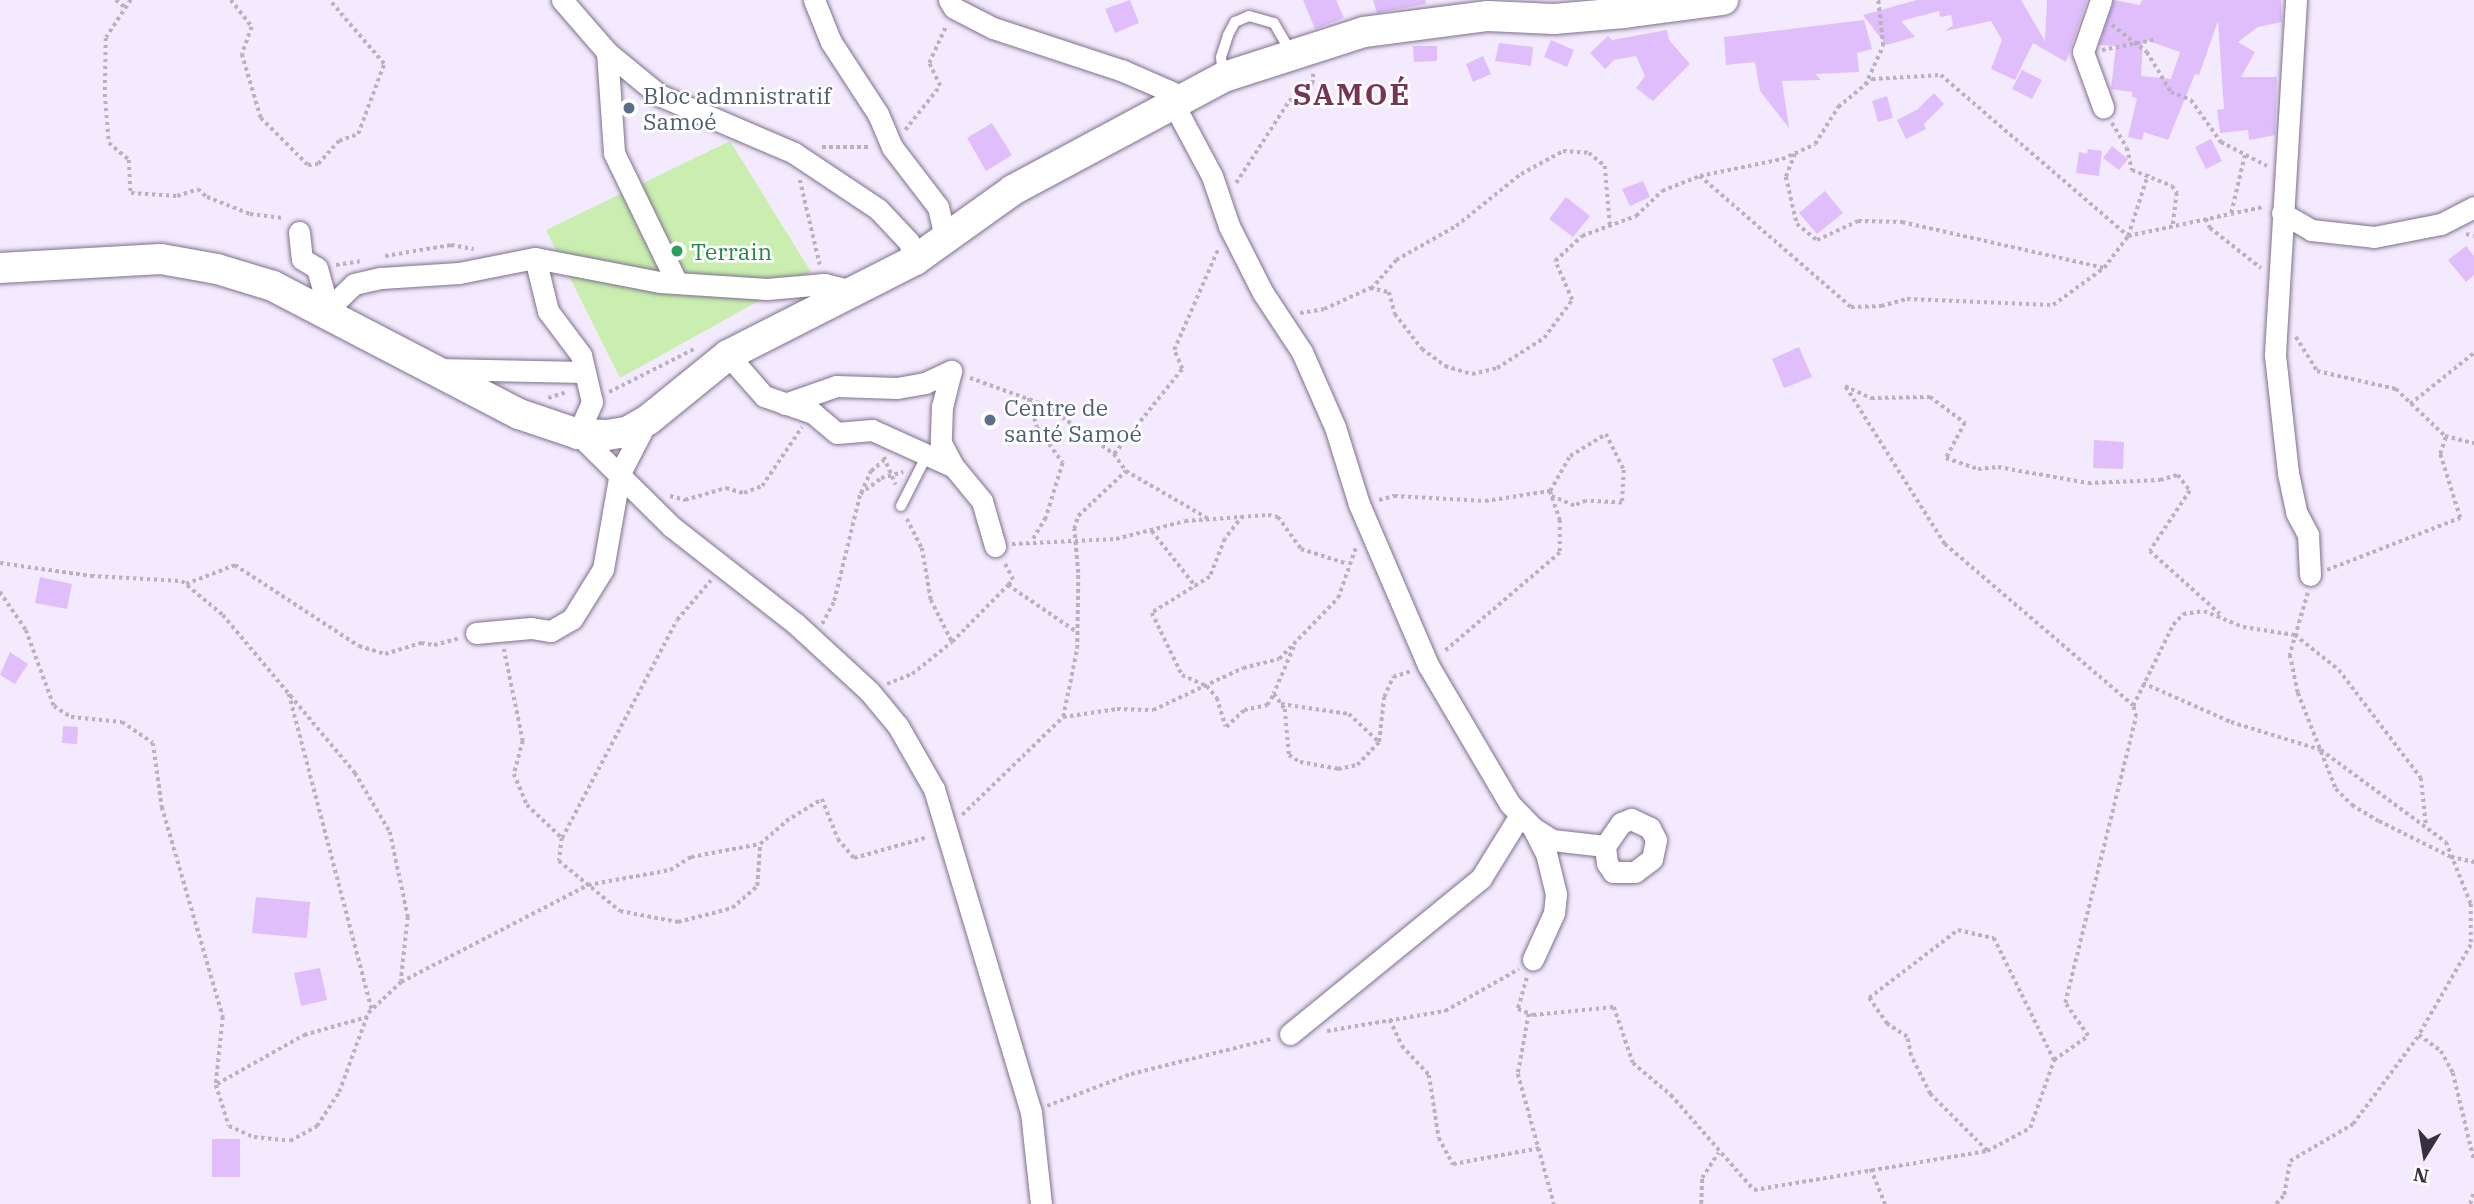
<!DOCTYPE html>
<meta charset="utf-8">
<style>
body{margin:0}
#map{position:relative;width:2474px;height:1204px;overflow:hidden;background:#f4eafd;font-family:"IBM Plex Serif",serif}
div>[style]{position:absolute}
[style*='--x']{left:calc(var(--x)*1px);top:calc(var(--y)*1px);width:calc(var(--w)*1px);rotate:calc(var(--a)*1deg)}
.green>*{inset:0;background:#c9eeaf}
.building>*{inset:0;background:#dfbefb}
.path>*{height:3.5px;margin-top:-1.75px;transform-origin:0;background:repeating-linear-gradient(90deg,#b9b0c1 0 3.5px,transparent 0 7px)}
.roads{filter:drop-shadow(0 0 2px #7f708c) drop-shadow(0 0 2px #7f708c)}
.service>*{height:10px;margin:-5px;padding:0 5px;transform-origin:5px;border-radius:5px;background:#fff}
.minor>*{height:21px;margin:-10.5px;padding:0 10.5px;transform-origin:10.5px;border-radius:10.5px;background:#fff}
.secondary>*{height:30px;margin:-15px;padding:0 15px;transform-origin:15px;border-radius:15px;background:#fff}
.dots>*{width:19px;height:19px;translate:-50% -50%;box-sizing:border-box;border:4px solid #fff;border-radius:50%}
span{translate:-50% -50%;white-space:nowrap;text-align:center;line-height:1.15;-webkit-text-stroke:5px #fff;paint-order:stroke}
.service-label{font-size:23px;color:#4e5e75}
.left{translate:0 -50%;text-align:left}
.leisure-label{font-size:23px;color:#27864d}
.district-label{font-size:30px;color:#773553;font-weight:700;letter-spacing:2px}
.north{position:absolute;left:2390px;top:1120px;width:70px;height:70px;-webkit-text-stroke:5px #fff;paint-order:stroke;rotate:191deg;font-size:19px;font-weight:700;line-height:28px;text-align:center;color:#37303d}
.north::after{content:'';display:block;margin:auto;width:24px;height:32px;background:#37303d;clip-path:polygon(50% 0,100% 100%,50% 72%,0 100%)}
</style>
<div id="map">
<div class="green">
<div style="clip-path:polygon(730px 141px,811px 272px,620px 378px,546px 230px)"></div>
</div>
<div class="building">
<div style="clip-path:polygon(1130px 0,1139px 23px,1115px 33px,1105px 9px)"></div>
<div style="clip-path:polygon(1303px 0,1336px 0,1344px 18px,1315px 29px)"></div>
<div style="clip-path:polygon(1373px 0,1425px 0,1426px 4px,1377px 13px)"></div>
<div style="clip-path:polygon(1917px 0,2021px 0,2045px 41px,2047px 0,2087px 0,2066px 62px,2033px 43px,2015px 80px,1991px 69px,2002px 40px,1991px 21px,1945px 31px,1953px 25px,1951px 15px,1940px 17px,1939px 11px,1901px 21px,1915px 37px,1886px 45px,1863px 15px)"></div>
<div style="clip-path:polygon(evenodd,2114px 0,2140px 5px,2142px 0,2281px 0,2282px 22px,2258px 27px,2238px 42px,2255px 52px,2241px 77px,2277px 77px,2275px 135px,2249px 140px,2248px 130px,2220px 133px,2217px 110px,2224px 109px,2218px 21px,2199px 75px,2195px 74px,2168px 140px,2144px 132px,2142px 140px,2128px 137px,2137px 98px,2132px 97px,2132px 92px,2111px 89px,2116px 46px,2099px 45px,2114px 0,2143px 39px,2180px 52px,2171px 79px,2141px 76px,2143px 39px)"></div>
<div style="clip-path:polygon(1864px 20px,1872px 49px,1857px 53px,1859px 72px,1815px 74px,1821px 80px,1782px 81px,1789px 128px,1760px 91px,1755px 62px,1726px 65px,1724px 37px)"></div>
<div style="clip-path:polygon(1667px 30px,1669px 40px,1690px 64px,1653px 101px,1636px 88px,1645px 76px,1636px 56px,1614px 60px,1605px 69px,1590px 53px,1608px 36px,1612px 40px)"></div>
<div style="clip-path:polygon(1551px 40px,1574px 50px,1567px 67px,1544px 57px)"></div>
<div style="clip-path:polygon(1499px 43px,1533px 47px,1531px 66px,1495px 61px)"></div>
<div style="clip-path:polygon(1413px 46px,1437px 46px,1437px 61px,1414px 62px)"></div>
<div style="clip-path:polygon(1483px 56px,1491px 74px,1473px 82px,1466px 64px)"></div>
<div style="clip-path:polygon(2022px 70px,2042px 80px,2032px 99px,2012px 89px)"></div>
<div style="clip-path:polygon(1934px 93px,1944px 104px,1924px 124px,1926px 129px,1906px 139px,1897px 120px,1918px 109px)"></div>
<div style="clip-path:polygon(1887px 96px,1893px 118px,1878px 122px,1872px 101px)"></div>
<div style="clip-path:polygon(992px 123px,1012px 155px,986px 171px,967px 138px)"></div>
<div style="clip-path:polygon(2211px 139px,2222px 161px,2206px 169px,2195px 147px)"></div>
<div style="clip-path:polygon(2112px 146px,2128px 159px,2119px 170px,2103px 158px)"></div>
<div style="clip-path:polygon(2088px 149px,2102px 151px,2099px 176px,2076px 173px,2079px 152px,2087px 154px)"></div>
<div style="clip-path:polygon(1643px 181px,1650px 197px,1630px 206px,1622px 189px)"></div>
<div style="clip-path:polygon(1825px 191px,1843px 213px,1817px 234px,1799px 213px)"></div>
<div style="clip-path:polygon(1566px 197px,1590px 216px,1573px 237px,1549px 219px)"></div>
<div style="clip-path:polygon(2466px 246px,2474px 256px,2474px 275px,2466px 282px,2448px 260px)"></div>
<div style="clip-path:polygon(1799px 347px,1812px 377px,1784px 388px,1772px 359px)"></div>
<div style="clip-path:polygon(2094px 440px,2124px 442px,2123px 469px,2093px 468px)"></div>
<div style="clip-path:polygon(40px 577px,72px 584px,67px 609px,35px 603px)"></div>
<div style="clip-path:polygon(10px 652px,28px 664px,15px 684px,0 675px)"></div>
<div style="clip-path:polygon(63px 726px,78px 727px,77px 744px,62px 743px)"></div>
<div style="clip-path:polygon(256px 897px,310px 902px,307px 938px,252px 933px)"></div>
<div style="clip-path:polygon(320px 968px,327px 1000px,301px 1006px,294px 973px)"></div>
<div style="clip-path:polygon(212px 1139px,240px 1139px,240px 1177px,212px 1177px)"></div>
</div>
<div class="path">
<div style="--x:116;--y:0;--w:14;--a:39"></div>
<div style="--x:131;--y:0;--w:45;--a:123.3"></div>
<div style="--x:106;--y:38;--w:56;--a:91"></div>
<div style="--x:105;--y:94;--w:49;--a:85.3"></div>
<div style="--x:109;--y:143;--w:26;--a:40"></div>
<div style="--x:129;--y:160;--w:33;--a:87"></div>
<div style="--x:131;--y:193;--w:46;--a:3.7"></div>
<div style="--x:177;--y:196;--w:22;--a:-18"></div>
<div style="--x:198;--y:189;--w:12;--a:42"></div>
<div style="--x:207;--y:197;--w:46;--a:21.6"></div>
<div style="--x:250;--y:214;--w:35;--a:7"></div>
<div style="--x:231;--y:0;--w:34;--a:52"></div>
<div style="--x:252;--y:27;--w:29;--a:110"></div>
<div style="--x:242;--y:54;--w:67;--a:73.5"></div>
<div style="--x:261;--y:118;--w:66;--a:45"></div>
<div style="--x:308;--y:165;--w:10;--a:-6"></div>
<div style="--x:318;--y:164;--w:31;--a:-48"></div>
<div style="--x:339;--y:141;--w:20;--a:-20"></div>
<div style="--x:358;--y:134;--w:75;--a:-69.6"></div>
<div style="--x:384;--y:64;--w:84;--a:-130.7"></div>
<div style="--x:2112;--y:25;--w:44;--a:37.6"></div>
<div style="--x:2147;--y:52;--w:47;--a:59"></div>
<div style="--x:2171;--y:92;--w:22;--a:22"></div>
<div style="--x:2191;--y:100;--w:52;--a:54.5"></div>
<div style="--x:2221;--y:142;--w:52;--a:27.6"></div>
<div style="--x:2102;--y:50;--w:52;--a:-11.1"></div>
<div style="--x:1865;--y:85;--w:43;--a:-65.2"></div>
<div style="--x:1883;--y:46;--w:46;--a:-96.2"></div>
<div style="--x:2112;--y:123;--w:29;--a:59"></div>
<div style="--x:2127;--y:148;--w:23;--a:77"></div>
<div style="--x:2132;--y:170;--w:43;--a:21.8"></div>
<div style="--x:2172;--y:186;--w:9;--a:54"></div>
<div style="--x:2177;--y:193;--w:34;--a:97"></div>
<div style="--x:905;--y:130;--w:56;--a:-51.5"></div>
<div style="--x:940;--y:86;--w:25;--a:-116"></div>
<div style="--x:929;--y:63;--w:41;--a:-65.3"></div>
<div style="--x:822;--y:147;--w:49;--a:0"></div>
<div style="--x:1795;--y:154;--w:25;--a:111"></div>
<div style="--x:1786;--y:177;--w:48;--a:76.8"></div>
<div style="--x:1797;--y:224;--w:26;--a:39"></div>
<div style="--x:1817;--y:240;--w:45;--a:-24.9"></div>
<div style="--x:1858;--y:221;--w:44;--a:1.3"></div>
<div style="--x:1902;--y:222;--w:207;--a:12.8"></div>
<div style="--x:1700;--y:176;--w:200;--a:40.9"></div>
<div style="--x:1851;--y:307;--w:30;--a:-2"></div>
<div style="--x:1881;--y:306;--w:27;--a:-15"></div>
<div style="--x:1907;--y:299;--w:146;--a:2.4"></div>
<div style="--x:2053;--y:305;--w:63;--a:-36"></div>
<div style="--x:2104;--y:268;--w:40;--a:-53"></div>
<div style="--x:2128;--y:236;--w:65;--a:-72.1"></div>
<div style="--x:800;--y:180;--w:87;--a:76.8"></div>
<div style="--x:1236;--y:183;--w:98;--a:-57.1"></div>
<div style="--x:1289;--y:101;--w:29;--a:-36"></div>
<div style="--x:1312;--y:84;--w:10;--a:-84"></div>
<div style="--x:2231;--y:213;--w:61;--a:-76.7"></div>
<div style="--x:2206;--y:219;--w:10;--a:66"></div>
<div style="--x:2210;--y:228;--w:65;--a:38.1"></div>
<div style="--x:2466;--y:234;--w:8;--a:14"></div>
<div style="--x:385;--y:256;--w:67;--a:-9.5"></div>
<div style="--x:451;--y:245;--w:23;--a:10"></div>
<div style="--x:336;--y:265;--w:24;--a:-9"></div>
<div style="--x:1371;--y:289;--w:38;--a:-49"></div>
<div style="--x:1396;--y:260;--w:69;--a:-29.5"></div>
<div style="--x:1456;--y:226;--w:83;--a:-38.7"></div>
<div style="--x:1521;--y:174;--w:48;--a:-28.7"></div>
<div style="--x:1563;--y:151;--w:26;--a:4"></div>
<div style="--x:1589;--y:153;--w:21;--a:39"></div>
<div style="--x:1605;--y:166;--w:59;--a:85.2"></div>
<div style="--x:1300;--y:313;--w:24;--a:-9"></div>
<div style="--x:1324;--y:309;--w:51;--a:-24.5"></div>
<div style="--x:1370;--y:288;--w:19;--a:12"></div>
<div style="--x:1389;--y:292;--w:23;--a:75"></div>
<div style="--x:1395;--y:314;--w:44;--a:52.4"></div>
<div style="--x:1422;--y:349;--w:29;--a:36"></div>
<div style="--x:1445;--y:366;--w:28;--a:17"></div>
<div style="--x:1472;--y:374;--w:26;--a:-13"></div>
<div style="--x:1497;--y:368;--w:56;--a:-32.6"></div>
<div style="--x:1544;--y:338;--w:47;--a:-53.6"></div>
<div style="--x:1572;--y:300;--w:43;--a:-113.6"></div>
<div style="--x:1555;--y:261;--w:37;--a:-43"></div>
<div style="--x:1582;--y:236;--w:58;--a:-20.3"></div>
<div style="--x:1636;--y:216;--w:36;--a:-44"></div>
<div style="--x:1662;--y:191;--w:41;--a:-21.5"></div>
<div style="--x:1700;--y:176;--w:84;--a:-11.7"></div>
<div style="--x:1782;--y:159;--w:36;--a:-24"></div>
<div style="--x:1815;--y:144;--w:44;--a:-58.1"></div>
<div style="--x:1838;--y:107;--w:44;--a:-39.5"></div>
<div style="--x:1872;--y:79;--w:69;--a:-3.3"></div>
<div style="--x:1941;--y:75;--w:247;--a:40.7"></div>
<div style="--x:2128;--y:236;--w:138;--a:-12.1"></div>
<div style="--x:2296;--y:337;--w:40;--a:58"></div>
<div style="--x:2317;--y:371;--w:81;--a:12.8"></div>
<div style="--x:2396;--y:389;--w:68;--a:43.8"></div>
<div style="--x:2445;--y:436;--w:30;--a:14"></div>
<div style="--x:970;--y:378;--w:80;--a:19.8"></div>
<div style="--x:1045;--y:405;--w:85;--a:35.4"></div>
<div style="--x:1114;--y:454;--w:21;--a:55"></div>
<div style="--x:1126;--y:471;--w:94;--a:30.1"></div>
<div style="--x:1845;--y:386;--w:29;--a:25"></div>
<div style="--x:1871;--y:398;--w:59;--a:-1"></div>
<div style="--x:1930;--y:397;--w:44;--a:36.6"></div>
<div style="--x:1965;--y:423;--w:40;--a:118"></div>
<div style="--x:1946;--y:458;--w:34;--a:19"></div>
<div style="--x:1978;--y:469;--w:20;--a:-6"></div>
<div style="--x:1998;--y:467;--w:91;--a:10.1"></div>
<div style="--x:2088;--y:483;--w:72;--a:-2.4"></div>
<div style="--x:2160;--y:480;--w:19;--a:-16"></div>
<div style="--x:2178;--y:475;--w:20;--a:53"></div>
<div style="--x:2190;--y:491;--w:72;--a:123.7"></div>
<div style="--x:2150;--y:551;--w:94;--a:42"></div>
<div style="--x:1846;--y:387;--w:186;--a:57.8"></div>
<div style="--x:1945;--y:544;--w:248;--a:40.6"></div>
<div style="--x:609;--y:392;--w:97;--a:-26.8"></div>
<div style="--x:548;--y:398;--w:20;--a:-18"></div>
<div style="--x:1029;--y:398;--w:30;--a:75"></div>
<div style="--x:1037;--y:427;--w:44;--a:54.2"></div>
<div style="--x:1063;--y:463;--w:58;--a:107.2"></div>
<div style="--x:1046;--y:518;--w:27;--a:121"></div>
<div style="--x:2410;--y:404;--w:82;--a:-38.6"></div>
<div style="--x:1114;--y:454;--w:109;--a:-51.3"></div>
<div style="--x:1182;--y:369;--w:21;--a:-113"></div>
<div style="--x:1174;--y:350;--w:112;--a:-66.4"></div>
<div style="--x:884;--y:457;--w:30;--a:67"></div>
<div style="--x:1550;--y:491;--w:40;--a:-60.3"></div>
<div style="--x:1570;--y:456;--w:42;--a:-31.4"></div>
<div style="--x:1606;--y:434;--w:40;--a:63.4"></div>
<div style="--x:1624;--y:470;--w:33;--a:93"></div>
<div style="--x:1622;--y:503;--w:36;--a:-177"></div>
<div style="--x:1586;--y:501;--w:13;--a:157"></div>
<div style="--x:1574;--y:506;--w:25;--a:-157"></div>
<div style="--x:861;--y:493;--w:24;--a:-66"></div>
<div style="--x:871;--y:471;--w:17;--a:-40"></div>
<div style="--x:670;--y:496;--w:16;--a:15"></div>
<div style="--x:685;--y:500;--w:43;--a:-16.3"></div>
<div style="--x:726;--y:488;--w:19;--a:16"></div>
<div style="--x:744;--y:493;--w:19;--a:-21"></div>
<div style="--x:762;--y:486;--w:71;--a:-55.9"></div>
<div style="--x:1379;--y:500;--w:16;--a:-15"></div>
<div style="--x:1394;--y:496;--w:91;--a:3.1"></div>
<div style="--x:1485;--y:501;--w:66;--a:-8.7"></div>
<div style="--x:1550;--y:491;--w:31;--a:71"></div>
<div style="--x:1560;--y:520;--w:33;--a:90"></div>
<div style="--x:1560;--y:553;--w:153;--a:139.5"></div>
<div style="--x:1243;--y:516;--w:29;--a:128"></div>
<div style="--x:1225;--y:539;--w:41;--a:111.5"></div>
<div style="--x:1210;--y:577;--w:68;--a:148.2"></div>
<div style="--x:1152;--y:613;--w:69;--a:64.2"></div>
<div style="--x:1182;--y:675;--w:27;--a:24"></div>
<div style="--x:1207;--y:686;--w:16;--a:50"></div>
<div style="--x:1217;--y:698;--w:30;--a:73"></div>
<div style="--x:1226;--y:727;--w:25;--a:-43"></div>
<div style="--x:1244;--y:710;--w:24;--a:-12"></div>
<div style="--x:1267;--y:705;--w:13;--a:-58"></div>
<div style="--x:907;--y:519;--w:33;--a:63"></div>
<div style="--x:922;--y:548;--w:53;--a:80.2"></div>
<div style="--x:931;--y:600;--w:47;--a:63.4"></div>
<div style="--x:1152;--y:531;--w:71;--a:51.8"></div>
<div style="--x:1012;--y:544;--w:104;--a:-2.8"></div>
<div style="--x:1116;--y:539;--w:71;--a:-14.6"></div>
<div style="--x:1185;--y:521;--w:83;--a:-4.1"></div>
<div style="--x:1268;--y:515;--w:10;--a:11"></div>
<div style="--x:1278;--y:517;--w:39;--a:54"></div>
<div style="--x:1301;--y:549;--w:49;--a:17.7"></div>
<div style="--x:0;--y:563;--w:92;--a:8.1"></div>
<div style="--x:91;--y:576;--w:91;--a:3.1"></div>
<div style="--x:182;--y:581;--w:53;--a:39.7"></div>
<div style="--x:223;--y:615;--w:206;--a:50.1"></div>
<div style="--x:355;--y:773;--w:69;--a:59.3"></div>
<div style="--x:390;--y:832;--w:87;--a:78"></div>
<div style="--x:408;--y:917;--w:64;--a:96.2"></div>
<div style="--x:2327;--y:570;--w:143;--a:-21.4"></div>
<div style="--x:2460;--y:518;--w:67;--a:-107.4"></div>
<div style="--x:2440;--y:454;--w:19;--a:-72"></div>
<div style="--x:186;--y:584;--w:53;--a:-21.2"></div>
<div style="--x:235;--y:565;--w:148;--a:33.2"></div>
<div style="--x:359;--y:646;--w:27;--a:17"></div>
<div style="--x:385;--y:654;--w:38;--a:-17"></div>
<div style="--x:421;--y:643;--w:13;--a:9"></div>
<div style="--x:434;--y:645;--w:27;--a:-15"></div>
<div style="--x:1008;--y:585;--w:83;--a:34.3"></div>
<div style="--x:0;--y:592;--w:46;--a:55.6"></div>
<div style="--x:26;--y:630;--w:81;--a:69.8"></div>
<div style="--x:54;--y:706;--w:20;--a:33"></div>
<div style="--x:71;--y:717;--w:51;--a:5.6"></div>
<div style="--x:122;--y:722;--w:37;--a:34"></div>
<div style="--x:153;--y:743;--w:65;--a:82"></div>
<div style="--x:162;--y:807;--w:219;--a:73.8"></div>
<div style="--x:223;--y:1017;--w:68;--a:95.9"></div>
<div style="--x:216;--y:1085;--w:43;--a:72.4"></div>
<div style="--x:229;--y:1126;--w:27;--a:24"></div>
<div style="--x:254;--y:1137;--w:36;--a:6"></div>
<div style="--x:290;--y:1141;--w:31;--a:-29"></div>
<div style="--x:317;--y:1126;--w:40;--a:-57.1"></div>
<div style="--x:339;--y:1092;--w:84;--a:-69.8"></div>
<div style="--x:368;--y:1013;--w:45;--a:-43.2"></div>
<div style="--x:401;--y:982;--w:211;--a:-27.4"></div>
<div style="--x:588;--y:885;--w:83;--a:-10.4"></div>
<div style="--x:670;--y:870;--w:25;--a:-32"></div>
<div style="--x:691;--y:857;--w:70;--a:-10.7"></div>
<div style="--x:2308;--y:593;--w:65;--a:106.2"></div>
<div style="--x:2290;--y:655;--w:39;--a:78"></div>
<div style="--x:2298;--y:693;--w:103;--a:68.4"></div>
<div style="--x:2336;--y:789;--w:23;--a:45"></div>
<div style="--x:2352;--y:805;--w:31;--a:31"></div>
<div style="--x:2379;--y:821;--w:80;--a:26.6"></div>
<div style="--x:2451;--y:857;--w:24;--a:12"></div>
<div style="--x:822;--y:624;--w:26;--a:-62"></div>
<div style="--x:834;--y:601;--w:110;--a:-76.3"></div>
<div style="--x:860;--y:494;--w:26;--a:-37"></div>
<div style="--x:881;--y:478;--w:23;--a:-15"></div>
<div style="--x:1294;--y:647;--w:51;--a:113.1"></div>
<div style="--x:1274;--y:694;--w:19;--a:54"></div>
<div style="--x:1285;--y:709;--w:46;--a:85"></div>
<div style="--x:1289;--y:755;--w:13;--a:32"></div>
<div style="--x:1300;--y:762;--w:39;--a:10"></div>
<div style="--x:1338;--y:769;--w:19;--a:-12"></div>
<div style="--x:1357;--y:765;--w:32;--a:-46"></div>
<div style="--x:504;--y:649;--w:94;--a:78.3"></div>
<div style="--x:523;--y:741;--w:34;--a:105"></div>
<div style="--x:514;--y:774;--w:34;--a:67"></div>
<div style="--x:527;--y:805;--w:48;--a:43.3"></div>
<div style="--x:562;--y:838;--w:23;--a:97"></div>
<div style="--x:559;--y:861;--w:79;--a:39.3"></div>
<div style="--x:620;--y:911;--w:59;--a:10.7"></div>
<div style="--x:678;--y:922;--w:56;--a:-14.5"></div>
<div style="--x:732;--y:908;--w:33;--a:-41"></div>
<div style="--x:757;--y:886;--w:42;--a:-85.9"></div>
<div style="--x:760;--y:844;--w:35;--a:-41"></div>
<div style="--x:786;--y:821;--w:42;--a:-31.4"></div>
<div style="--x:822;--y:799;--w:43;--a:68.2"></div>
<div style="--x:838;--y:839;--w:25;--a:50"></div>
<div style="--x:854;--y:858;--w:77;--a:-15.8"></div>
<div style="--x:2143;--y:683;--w:96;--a:23.9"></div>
<div style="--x:2231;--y:722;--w:94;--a:17.3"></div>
<div style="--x:2321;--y:750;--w:155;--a:36.4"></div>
<div style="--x:2446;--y:842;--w:67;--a:68"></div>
<div style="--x:2471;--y:904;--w:41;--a:90"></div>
<div style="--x:2471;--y:945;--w:104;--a:120"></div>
<div style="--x:2419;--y:1035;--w:27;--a:36"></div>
<div style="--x:2441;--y:1051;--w:25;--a:61"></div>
<div style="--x:2453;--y:1073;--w:89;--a:76.4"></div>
<div style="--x:887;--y:684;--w:27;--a:-22"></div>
<div style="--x:912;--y:674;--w:51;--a:-38.7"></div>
<div style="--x:952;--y:642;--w:80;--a:-45.5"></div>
<div style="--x:1008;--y:585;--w:7;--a:-45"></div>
<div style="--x:1013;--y:580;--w:20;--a:-117"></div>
<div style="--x:289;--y:694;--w:327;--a:75.3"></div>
<div style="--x:1281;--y:704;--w:69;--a:8.4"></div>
<div style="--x:1349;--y:714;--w:41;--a:43"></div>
<div style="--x:1379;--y:742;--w:45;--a:-83.7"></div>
<div style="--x:1384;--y:697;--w:22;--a:-66"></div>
<div style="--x:1393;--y:677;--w:19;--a:-18"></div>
<div style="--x:1063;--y:717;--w:69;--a:-78.4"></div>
<div style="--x:1077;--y:649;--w:76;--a:-89.2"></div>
<div style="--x:1078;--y:573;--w:44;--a:-95.2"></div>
<div style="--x:1074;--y:529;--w:14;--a:-73"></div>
<div style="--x:1078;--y:516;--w:66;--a:-43.2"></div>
<div style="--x:962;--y:815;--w:141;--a:-44.1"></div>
<div style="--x:1063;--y:717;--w:55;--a:-8.4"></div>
<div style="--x:1117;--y:709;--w:36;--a:2"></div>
<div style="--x:1153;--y:710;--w:99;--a:-25"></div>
<div style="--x:1243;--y:668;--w:37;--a:-14"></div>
<div style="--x:1279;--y:659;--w:85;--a:-46"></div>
<div style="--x:1338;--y:598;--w:54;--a:-70.6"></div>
<div style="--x:562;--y:838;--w:246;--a:-62.2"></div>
<div style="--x:677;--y:620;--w:52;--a:-49.6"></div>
<div style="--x:1527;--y:978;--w:32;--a:106"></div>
<div style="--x:1518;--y:1009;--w:16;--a:22"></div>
<div style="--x:1533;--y:1015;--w:81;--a:-5.6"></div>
<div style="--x:1614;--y:1007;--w:59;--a:71.3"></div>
<div style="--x:1633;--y:1063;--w:50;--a:40.1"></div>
<div style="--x:1671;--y:1095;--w:126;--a:48.9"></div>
<div style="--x:1754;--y:1190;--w:236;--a:-9.5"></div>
<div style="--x:1987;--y:1151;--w:49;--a:-28.1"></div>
<div style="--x:2030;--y:1128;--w:72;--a:-70.6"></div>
<div style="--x:2054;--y:1060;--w:42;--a:-35.2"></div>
<div style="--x:2088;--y:1036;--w:40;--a:-124.9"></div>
<div style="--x:2065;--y:1003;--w:295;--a:-76.1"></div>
<div style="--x:2136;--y:717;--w:11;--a:-105"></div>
<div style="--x:2133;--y:706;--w:90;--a:-63.7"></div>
<div style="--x:2173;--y:625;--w:15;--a:-48"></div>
<div style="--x:2183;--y:614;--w:21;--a:-8"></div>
<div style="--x:2204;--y:611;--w:42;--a:22.3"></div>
<div style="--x:2243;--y:627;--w:53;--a:8.7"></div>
<div style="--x:2295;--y:635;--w:56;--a:38.5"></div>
<div style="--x:2339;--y:670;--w:136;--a:52.8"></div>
<div style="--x:2421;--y:778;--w:46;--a:83.8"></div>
<div style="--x:1529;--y:1014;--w:61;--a:100.4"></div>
<div style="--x:1518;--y:1074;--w:135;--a:74.5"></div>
<div style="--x:1390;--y:1020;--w:29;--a:65"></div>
<div style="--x:1402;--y:1046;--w:40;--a:47"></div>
<div style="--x:1429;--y:1075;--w:64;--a:81"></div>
<div style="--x:1439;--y:1138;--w:30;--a:62"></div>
<div style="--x:1453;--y:1164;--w:88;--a:-10.4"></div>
<div style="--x:1327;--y:1031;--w:120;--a:-9.6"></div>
<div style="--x:1445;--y:1011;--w:85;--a:-29.6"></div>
<div style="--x:217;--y:1084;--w:100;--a:-29.4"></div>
<div style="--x:304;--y:1035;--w:66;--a:-15.9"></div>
<div style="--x:1047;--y:1106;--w:90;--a:-20.9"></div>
<div style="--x:1131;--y:1074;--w:144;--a:-14"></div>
<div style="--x:1987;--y:1151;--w:81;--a:-135"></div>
<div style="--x:1930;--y:1094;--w:42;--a:-116.6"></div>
<div style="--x:1911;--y:1056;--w:19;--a:-102"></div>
<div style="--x:1907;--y:1037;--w:24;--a:-147"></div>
<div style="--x:1887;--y:1024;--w:32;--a:-125"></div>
<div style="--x:1869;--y:998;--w:112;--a:-37.4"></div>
<div style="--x:1958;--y:930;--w:37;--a:13"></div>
<div style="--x:1994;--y:938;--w:136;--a:63.8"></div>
<div style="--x:1871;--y:1169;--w:38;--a:68"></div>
<div style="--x:1701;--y:1204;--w:26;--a:-88"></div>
<div style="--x:1702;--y:1178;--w:30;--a:-57"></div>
<div style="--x:2276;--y:1204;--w:12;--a:-48"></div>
<div style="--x:2284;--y:1195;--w:35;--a:-80"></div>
<div style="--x:2290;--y:1161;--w:73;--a:-30.4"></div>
<div style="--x:2353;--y:1124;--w:111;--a:-53.4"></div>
<div style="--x:2470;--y:1204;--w:13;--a:-72"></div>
</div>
<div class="roads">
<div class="service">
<div style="--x:1223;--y:74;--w:17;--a:-97"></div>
<div style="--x:1221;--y:57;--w:23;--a:-72"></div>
<div style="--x:1228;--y:35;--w:15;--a:-62"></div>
<div style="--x:1235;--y:22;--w:15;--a:-23"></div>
<div style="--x:1249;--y:16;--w:26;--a:16"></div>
<div style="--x:1274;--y:23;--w:34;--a:60"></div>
<div style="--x:901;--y:506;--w:55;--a:-63"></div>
</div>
<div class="minor">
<div style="--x:562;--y:0;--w:69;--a:49.1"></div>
<div style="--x:607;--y:52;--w:67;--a:39.6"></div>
<div style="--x:659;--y:95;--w:147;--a:23.2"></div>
<div style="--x:794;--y:153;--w:101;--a:33.7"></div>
<div style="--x:878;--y:209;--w:45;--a:46.8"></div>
<div style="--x:909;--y:242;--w:19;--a:72"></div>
<div style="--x:814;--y:0;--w:45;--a:68"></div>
<div style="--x:831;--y:42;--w:86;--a:56.9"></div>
<div style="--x:878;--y:114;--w:36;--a:67"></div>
<div style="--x:892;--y:147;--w:76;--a:52.5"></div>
<div style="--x:938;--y:207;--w:31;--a:77"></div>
<div style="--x:949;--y:0;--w:9;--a:58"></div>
<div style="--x:954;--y:8;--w:44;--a:27.1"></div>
<div style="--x:993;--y:28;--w:135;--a:18.2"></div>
<div style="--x:1121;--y:70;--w:68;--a:23.5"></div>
<div style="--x:2101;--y:0;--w:55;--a:109.1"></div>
<div style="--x:2083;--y:52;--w:59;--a:70"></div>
<div style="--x:2296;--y:0;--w:356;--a:93.4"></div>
<div style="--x:2275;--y:355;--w:119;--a:83.7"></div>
<div style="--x:2288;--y:473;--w:40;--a:78"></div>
<div style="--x:2296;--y:512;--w:26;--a:62"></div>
<div style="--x:2308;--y:535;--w:40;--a:87.1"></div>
<div style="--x:607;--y:52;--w:101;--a:86"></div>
<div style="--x:614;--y:153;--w:144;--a:64.1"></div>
<div style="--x:1173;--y:103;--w:83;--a:61.9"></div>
<div style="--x:1212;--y:176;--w:53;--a:71.2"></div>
<div style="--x:1229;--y:226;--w:75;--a:63.1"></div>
<div style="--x:1263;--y:293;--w:71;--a:56.5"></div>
<div style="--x:1302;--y:352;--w:82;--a:66.3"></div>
<div style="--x:1335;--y:427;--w:81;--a:72.7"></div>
<div style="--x:1359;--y:504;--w:175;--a:66.8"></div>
<div style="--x:1428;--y:665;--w:161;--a:59.5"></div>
<div style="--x:1510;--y:804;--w:33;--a:46"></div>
<div style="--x:1533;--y:828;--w:28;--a:63"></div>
<div style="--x:1546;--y:853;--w:42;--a:76.3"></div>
<div style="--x:1556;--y:894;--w:19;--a:96"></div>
<div style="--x:1554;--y:913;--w:51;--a:114.5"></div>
<div style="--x:2282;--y:213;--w:34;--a:30"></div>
<div style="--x:2311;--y:230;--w:63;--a:6.3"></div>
<div style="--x:2374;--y:237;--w:68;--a:-11"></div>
<div style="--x:2441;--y:224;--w:37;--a:-27"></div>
<div style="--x:299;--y:232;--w:27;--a:84"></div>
<div style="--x:302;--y:259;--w:17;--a:31"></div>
<div style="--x:317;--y:268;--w:41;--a:74.6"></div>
<div style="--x:535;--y:258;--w:55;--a:76.2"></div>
<div style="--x:548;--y:311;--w:55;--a:53.1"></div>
<div style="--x:581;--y:355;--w:48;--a:76.8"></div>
<div style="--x:592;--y:402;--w:35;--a:114"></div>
<div style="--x:578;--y:434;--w:132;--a:44.7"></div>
<div style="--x:672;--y:527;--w:156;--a:38"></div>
<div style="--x:795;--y:623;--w:100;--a:42.6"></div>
<div style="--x:869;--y:691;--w:45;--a:50.4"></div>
<div style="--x:898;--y:726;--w:73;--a:60.3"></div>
<div style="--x:934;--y:789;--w:337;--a:73.3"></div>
<div style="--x:1031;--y:1112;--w:93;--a:83.8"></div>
<div style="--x:325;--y:312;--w:40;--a:-44"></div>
<div style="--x:354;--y:284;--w:28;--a:-13"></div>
<div style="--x:381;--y:278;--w:78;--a:-3.7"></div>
<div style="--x:459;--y:273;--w:77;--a:-11.2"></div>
<div style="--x:535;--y:258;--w:127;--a:10.9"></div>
<div style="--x:660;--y:282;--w:107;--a:3.7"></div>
<div style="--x:767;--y:289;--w:57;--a:-5"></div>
<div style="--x:824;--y:284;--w:25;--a:14"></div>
<div style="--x:728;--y:355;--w:55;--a:48.7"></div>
<div style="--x:764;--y:396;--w:52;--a:19.1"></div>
<div style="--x:813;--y:413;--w:31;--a:40"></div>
<div style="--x:837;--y:433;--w:35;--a:-5"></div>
<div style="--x:872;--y:430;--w:90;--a:24.3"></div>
<div style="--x:954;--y:467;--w:44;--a:50.5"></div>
<div style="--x:982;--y:501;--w:47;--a:73.9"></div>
<div style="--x:436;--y:369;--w:149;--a:1.2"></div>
<div style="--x:951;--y:371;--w:36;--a:104"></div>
<div style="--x:942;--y:406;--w:37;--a:92"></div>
<div style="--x:941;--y:443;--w:27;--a:62"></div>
<div style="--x:785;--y:404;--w:54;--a:-19.4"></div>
<div style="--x:836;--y:386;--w:61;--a:1.9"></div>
<div style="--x:897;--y:388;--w:28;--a:-10"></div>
<div style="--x:925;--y:383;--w:29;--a:-25"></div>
<div style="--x:476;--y:633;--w:55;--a:-5.2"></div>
<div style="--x:531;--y:628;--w:20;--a:9"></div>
<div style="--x:551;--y:631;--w:24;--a:-30"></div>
<div style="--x:572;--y:619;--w:59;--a:-58.2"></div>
<div style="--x:603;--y:569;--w:97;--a:-80"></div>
<div style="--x:620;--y:473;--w:59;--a:-62.6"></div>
<div style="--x:1631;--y:819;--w:21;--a:25"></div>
<div style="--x:1650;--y:828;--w:13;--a:63"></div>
<div style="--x:1656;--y:840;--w:19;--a:102"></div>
<div style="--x:1652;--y:859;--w:21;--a:143"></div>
<div style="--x:1635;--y:872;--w:22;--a:180"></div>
<div style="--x:1613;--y:872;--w:11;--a:-124"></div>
<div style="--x:1607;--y:863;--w:17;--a:-97"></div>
<div style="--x:1605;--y:846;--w:28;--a:-55"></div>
<div style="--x:1621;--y:823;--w:11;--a:-22"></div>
<div style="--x:1533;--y:828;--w:22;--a:32"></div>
<div style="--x:1552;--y:840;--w:53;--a:6.5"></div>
<div style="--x:1290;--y:1034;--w:247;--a:-39.2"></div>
<div style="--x:1481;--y:878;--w:74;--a:-58.2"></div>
</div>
<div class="secondary">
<div style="--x:0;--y:268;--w:161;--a:-3.2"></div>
<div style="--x:161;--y:259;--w:57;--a:10.1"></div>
<div style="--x:217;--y:269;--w:59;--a:16.9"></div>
<div style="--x:273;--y:286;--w:277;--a:27.5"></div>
<div style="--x:519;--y:414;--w:62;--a:18.7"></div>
<div style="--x:578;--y:434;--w:29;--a:2"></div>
<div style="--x:607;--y:435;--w:20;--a:-9"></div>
<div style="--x:627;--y:432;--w:24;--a:-30"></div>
<div style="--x:648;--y:420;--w:103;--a:-39.1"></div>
<div style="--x:728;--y:355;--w:210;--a:-26.9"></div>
<div style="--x:915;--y:260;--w:120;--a:-35.5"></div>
<div style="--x:1013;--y:190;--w:239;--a:-28.2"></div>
<div style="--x:1224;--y:77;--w:147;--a:-17.8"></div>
<div style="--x:1364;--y:32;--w:125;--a:-7.4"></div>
<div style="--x:1488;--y:16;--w:66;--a:2.6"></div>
<div style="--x:1554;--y:19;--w:70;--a:-4.9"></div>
<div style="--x:1624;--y:13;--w:100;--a:-7.5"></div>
</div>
</div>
<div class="dots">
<div style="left:629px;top:108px;background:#5c6f8a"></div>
<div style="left:677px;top:251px;background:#2e9e5b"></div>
<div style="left:990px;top:420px;background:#5c6f8a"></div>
</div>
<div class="service-label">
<span class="left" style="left:643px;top:108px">Bloc admnistratif<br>Samoé</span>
<span class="left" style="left:1004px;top:420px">Centre de<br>santé Samoé</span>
</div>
<div class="leisure-label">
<span class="left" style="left:691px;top:251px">Terrain</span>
</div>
<div class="district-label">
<span style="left:1352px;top:94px">SAMOÉ</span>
</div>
<div class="north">N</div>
</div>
